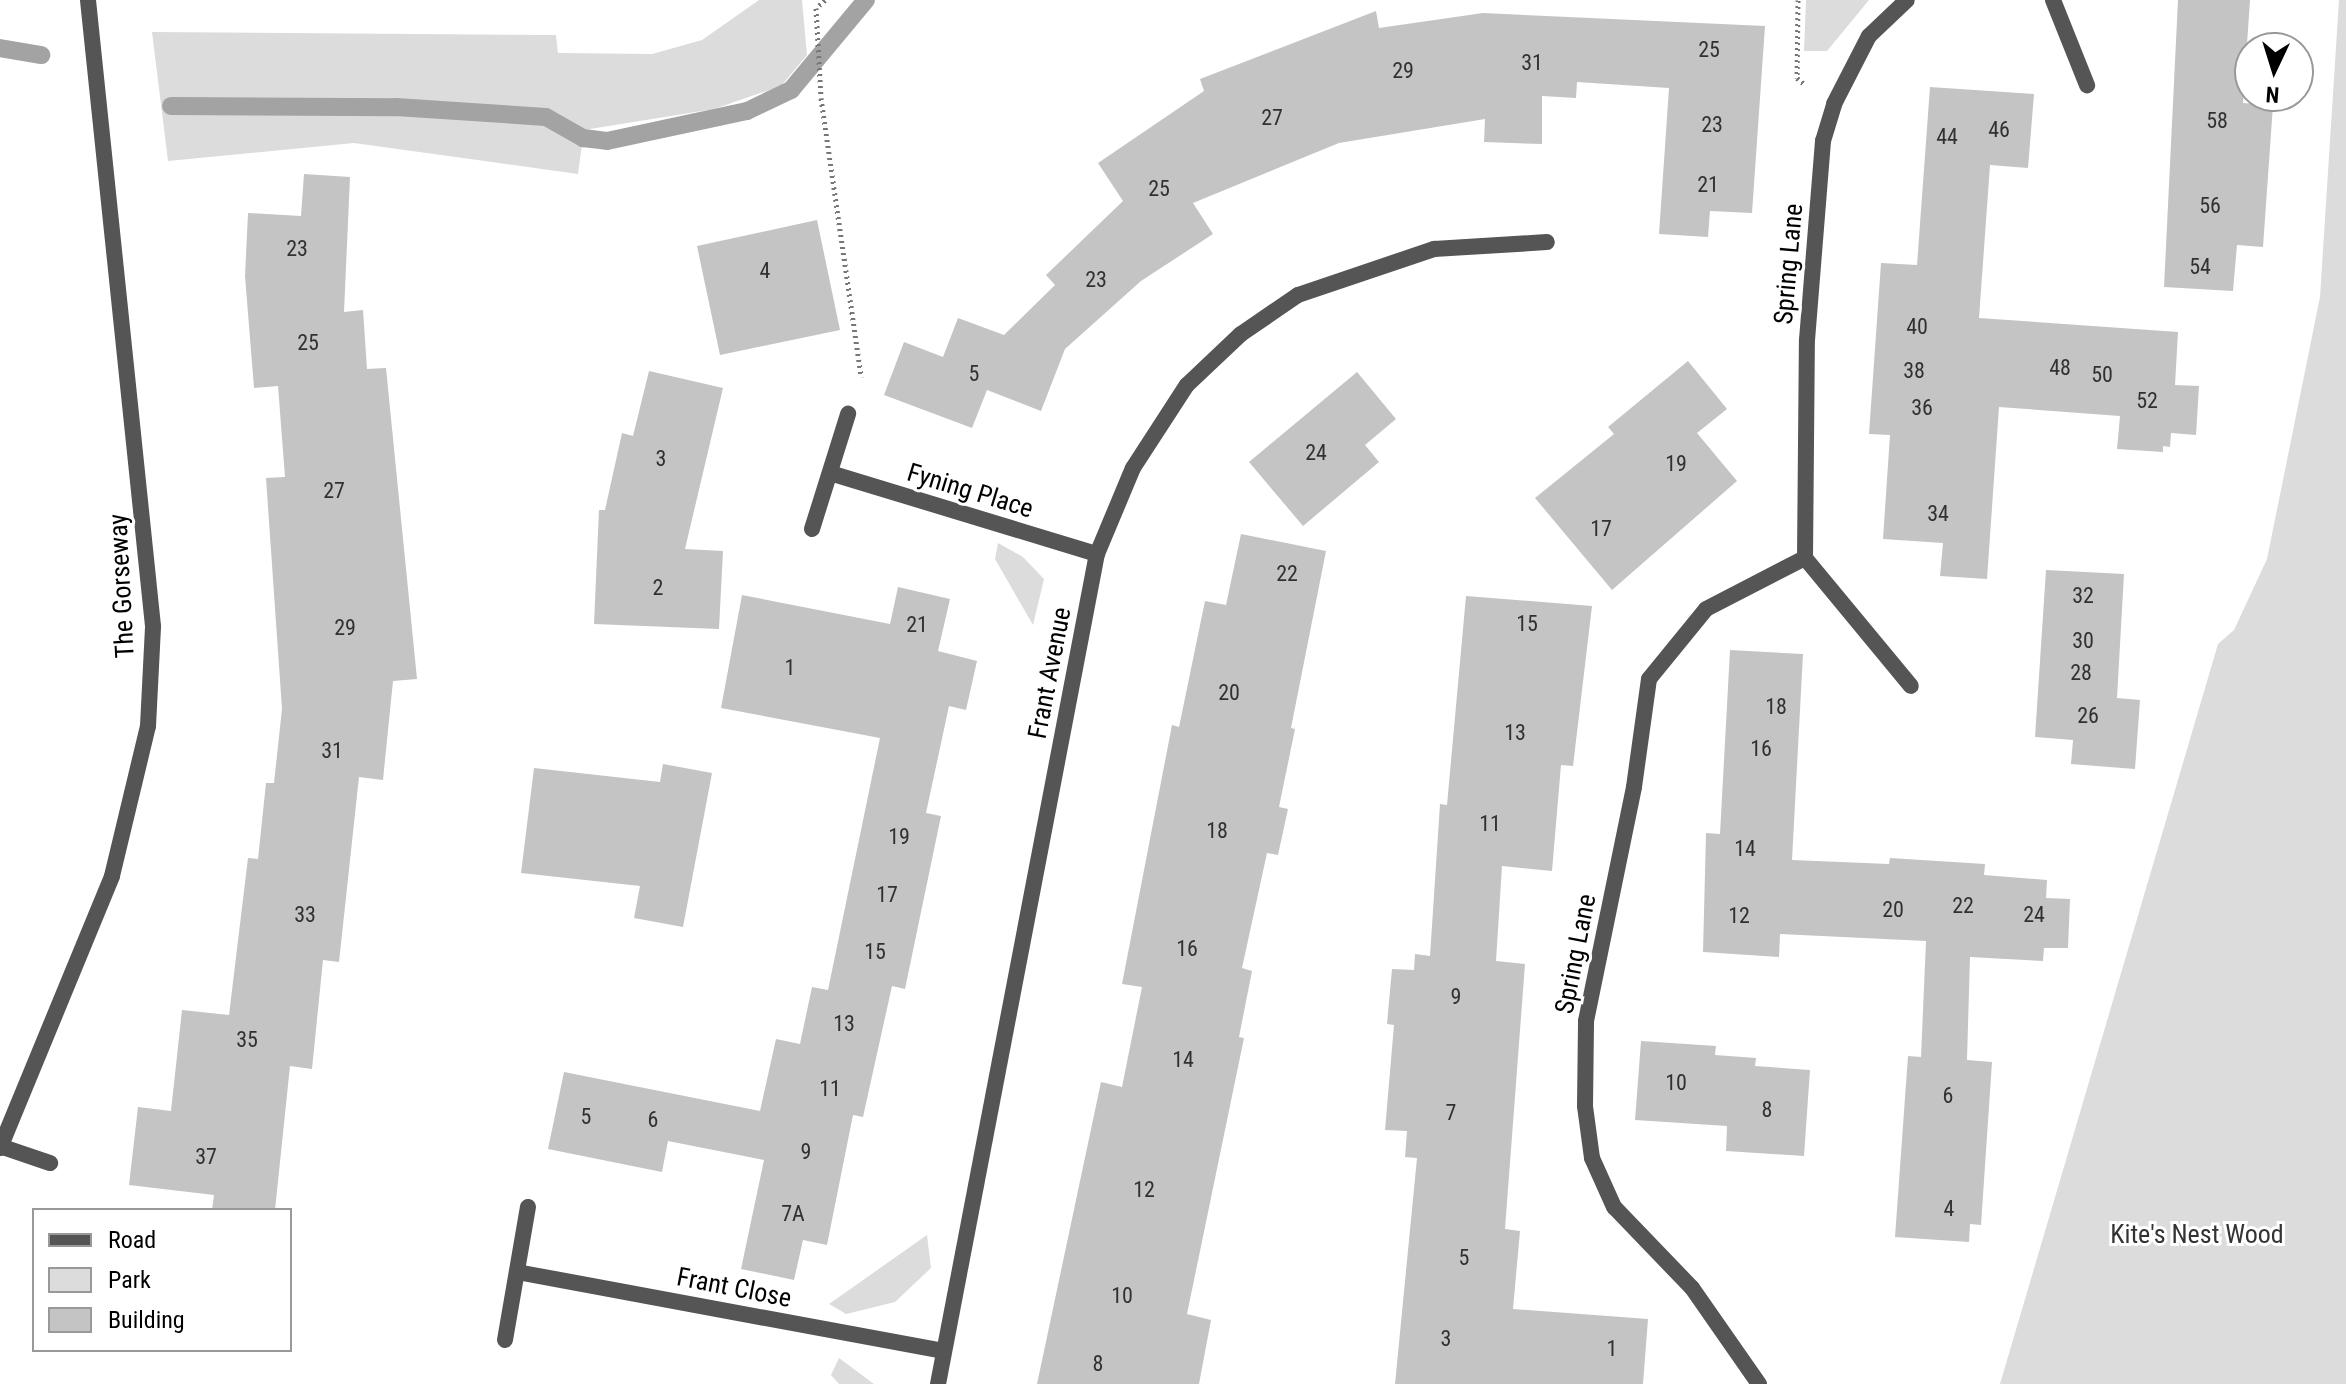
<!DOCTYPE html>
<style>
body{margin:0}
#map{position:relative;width:2346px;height:1384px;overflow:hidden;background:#fff;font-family:"Roboto Condensed",sans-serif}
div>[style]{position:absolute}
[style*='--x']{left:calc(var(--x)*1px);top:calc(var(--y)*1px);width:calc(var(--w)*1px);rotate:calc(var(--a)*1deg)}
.green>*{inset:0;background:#dcdcdc}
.stream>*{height:18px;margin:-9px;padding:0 9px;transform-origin:9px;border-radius:9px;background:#a3a3a3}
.building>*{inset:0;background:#c4c4c4}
.path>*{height:5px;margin-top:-2.5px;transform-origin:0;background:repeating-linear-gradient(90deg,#777 0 2px,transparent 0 6px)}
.street>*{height:16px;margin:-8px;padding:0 8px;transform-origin:8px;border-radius:8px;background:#555}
span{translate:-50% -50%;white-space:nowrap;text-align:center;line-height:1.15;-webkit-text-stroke:6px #fff;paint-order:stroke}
.number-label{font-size:22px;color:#313131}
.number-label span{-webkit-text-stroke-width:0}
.street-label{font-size:26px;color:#000}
.park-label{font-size:26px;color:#333}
.legend{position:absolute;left:32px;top:1208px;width:260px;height:144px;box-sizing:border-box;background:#fff;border:2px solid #999;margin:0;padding:10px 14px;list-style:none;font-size:24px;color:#000}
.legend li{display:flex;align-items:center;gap:16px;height:40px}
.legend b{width:40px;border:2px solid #999}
.north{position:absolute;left:2234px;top:32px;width:80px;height:80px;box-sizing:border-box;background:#fff;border:2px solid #999;border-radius:50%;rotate:184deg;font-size:22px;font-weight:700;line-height:32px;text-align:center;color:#000}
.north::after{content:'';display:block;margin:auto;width:28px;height:36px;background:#000;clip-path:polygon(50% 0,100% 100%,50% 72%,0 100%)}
</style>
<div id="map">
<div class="green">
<div style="clip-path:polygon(759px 0,802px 0,807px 55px,781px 86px,714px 109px,584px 130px,578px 174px,354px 143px,168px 161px,152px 32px,556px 35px,558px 53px,652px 54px,702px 40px)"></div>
<div style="clip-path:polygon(1806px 0,1869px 0,1827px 51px,1804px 51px)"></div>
<div style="clip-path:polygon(2339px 0,2346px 0,2346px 1384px,2000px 1384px,2218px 644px,2234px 630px,2267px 559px,2320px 297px)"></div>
<div style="clip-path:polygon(998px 543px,1023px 557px,1044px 579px,1033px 625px,995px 559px)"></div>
<div style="clip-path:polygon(927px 1235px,931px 1268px,895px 1302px,846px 1314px,829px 1304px)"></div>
<div style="clip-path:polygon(839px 1358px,874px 1384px,839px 1384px,831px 1375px)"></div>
</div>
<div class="stream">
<div style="--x:0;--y:48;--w:42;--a:9.7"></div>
<div style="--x:171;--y:106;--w:225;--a:0.3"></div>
<div style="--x:396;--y:107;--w:150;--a:3.8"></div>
<div style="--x:546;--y:117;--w:43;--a:29.6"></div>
<div style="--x:583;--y:138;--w:24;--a:7"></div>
<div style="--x:607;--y:141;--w:143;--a:-12.1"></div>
<div style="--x:747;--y:111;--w:49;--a:-25.5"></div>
<div style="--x:791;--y:90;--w:117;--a:-50.2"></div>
</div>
<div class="building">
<div style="clip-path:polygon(2178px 0,2250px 0,2243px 103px,2273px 105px,2263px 247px,2237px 245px,2233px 291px,2164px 287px)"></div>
<div style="clip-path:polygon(1376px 11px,1379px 28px,1483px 13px,1765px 26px,1752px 213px,1710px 211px,1708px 237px,1659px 234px,1669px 88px,1577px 82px,1576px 98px,1542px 96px,1542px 144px,1484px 142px,1485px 119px,1339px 143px,1193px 203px,1213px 234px,1141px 281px,1065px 349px,1041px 411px,987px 390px,972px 428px,884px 395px,904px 342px,943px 357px,958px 318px,1004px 335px,1055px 285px,1046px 275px,1123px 201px,1098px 163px,1204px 91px,1200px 79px)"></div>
<div style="clip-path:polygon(1930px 87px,2034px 94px,2028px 168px,1990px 165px,1979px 318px,2178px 332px,2175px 385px,2199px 386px,2196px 435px,2171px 433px,2170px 447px,2163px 446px,2163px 452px,2117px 449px,2120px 416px,1999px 407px,1987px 579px,1940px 576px,1943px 543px,1883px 539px,1890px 435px,1869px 434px,1881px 263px,1917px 265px)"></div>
<div style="clip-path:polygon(304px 174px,350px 177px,344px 312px,363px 310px,367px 369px,386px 368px,417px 679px,393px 681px,383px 780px,359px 777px,339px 962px,323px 960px,312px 1069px,290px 1066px,275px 1210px,212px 1210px,214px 1195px,129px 1185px,138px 1107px,171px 1111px,182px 1010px,229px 1015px,248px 858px,258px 859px,266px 783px,274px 783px,282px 709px,266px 478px,285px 477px,278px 386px,254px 388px,245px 276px,248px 213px,301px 216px)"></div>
<div style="clip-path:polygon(817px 220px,840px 330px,720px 355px,697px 246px)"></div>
<div style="clip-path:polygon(1688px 361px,1727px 409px,1697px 433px,1737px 481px,1612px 590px,1535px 498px,1614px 434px,1608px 427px)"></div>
<div style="clip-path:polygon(649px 371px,723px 388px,685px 549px,723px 551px,719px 629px,594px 624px,599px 510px,605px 510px,622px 433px,633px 436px)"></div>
<div style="clip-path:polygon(1357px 372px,1396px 419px,1365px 445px,1379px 462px,1303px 526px,1249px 462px)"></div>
<div style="clip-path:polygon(1241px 534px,1326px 551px,1291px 728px,1295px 729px,1279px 807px,1288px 809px,1278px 855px,1267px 853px,1242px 968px,1252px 971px,1239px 1037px,1244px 1038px,1187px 1314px,1211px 1320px,1199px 1384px,1037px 1384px,1101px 1082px,1122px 1087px,1142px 987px,1122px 984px,1172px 725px,1179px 727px,1205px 601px,1226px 605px)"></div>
<div style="clip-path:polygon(2046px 570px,2124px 574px,2117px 698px,2140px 700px,2135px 769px,2071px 764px,2073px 740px,2035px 737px)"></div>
<div style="clip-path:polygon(898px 587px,950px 599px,938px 651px,977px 661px,966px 710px,949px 706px,926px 813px,941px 816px,905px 989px,892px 986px,863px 1117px,853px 1115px,827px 1245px,803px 1240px,794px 1280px,741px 1269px,764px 1160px,668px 1141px,662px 1172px,548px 1149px,564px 1072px,760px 1111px,776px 1039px,800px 1044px,812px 987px,828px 990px,880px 738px,721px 708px,742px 595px,890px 624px)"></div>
<div style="clip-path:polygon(1466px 596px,1592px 606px,1573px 766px,1561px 765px,1552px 871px,1502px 866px,1496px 961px,1525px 964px,1505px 1229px,1520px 1231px,1513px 1309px,1648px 1319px,1643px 1384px,1395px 1384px,1417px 1158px,1405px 1157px,1407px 1131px,1385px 1130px,1394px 1025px,1387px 1024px,1392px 969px,1414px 970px,1415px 954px,1430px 956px,1440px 804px,1447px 805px)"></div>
<div style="clip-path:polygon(1730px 650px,1803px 654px,1792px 860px,1889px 864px,1890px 858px,1985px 864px,1984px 875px,2047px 880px,2046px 898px,2070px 899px,2068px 948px,2044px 948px,2043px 961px,1970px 957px,1967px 1060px,1992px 1062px,1981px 1225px,1970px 1224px,1969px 1242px,1895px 1237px,1908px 1056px,1921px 1057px,1926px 941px,1780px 934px,1779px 957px,1703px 952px,1706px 833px,1720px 834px)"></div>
<div style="clip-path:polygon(663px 764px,712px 773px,683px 927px,634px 918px,640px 886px,521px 873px,534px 768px,660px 782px)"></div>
<div style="clip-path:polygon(1641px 1041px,1716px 1046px,1715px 1055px,1756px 1058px,1755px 1066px,1810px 1070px,1804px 1156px,1726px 1151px,1727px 1126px,1635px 1120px)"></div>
</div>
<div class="path">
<div style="--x:825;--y:0;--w:12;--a:138"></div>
<div style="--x:816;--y:8;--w:90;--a:86.8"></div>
<div style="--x:821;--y:98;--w:282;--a:81.8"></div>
<div style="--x:1798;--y:0;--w:78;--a:90.7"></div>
<div style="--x:1797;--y:78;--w:8;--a:40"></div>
</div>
<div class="street">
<div style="--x:2053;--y:0;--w:92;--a:68.2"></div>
<div style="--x:830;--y:473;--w:279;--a:16.9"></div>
<div style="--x:812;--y:529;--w:121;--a:-72.6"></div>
<div style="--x:1805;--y:558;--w:166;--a:50.4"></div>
<div style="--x:0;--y:1146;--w:53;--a:18.8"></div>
<div style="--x:0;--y:1148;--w:294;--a:-67.6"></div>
<div style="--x:112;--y:876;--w:154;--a:-76.5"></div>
<div style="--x:148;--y:726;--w:100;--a:-87.1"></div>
<div style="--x:153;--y:626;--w:629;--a:-95.93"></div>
<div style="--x:517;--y:1272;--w:432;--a:10.5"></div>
<div style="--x:505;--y:1340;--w:135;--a:-80.2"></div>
<div style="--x:938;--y:1384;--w:845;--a:-79.16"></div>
<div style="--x:1097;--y:554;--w:93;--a:-67.3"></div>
<div style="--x:1133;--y:468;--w:99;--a:-57"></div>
<div style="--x:1187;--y:385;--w:74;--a:-43.4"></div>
<div style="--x:1241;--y:334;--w:69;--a:-34.4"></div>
<div style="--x:1298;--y:295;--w:144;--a:-18.7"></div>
<div style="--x:1434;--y:249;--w:113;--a:-3.5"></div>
<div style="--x:1759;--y:1384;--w:117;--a:-124.9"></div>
<div style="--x:1692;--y:1288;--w:112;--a:-133.9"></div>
<div style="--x:1614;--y:1207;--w:54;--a:-114.2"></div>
<div style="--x:1592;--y:1158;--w:52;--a:-97.7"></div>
<div style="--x:1585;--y:1106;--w:85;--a:-89.3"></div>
<div style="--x:1586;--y:1021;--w:239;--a:-78.4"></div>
<div style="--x:1634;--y:787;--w:109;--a:-82.1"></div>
<div style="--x:1649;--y:679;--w:90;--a:-50.8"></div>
<div style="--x:1706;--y:609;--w:111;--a:-27.3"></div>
<div style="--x:1805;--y:558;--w:218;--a:-89.5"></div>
<div style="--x:1807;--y:340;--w:200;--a:-85.4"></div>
<div style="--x:1823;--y:141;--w:39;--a:-73"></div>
<div style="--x:1834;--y:104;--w:76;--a:-62.8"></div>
<div style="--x:1869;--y:36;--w:52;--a:-43.5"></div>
</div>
<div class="number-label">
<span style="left:1709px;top:50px">25</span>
<span style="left:1532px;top:63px">31</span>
<span style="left:1403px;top:71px">29</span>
<span style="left:1272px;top:118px">27</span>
<span style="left:2217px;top:121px">58</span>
<span style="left:1712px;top:125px">23</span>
<span style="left:1999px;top:130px">46</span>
<span style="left:1947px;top:137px">44</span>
<span style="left:1708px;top:185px">21</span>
<span style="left:1159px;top:189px">25</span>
<span style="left:2210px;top:206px">56</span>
<span style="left:297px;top:249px">23</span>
<span style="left:2200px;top:267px">54</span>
<span style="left:765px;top:271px">4</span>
<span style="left:1096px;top:280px">23</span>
<span style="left:1917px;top:327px">40</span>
<span style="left:308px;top:343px">25</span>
<span style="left:2060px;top:368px">48</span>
<span style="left:1914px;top:371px">38</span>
<span style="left:974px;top:374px">5</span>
<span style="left:2102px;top:375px">50</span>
<span style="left:2147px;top:401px">52</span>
<span style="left:1922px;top:408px">36</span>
<span style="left:1316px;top:453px">24</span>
<span style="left:661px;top:459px">3</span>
<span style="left:1676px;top:464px">19</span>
<span style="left:334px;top:491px">27</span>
<span style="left:1938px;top:514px">34</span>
<span style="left:1601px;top:529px">17</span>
<span style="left:1287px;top:574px">22</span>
<span style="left:658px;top:588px">2</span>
<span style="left:2083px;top:596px">32</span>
<span style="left:1527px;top:624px">15</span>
<span style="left:917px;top:625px">21</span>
<span style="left:345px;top:628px">29</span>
<span style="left:2083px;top:641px">30</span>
<span style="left:790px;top:668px">1</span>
<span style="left:2081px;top:673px">28</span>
<span style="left:1229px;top:693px">20</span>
<span style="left:1776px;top:707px">18</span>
<span style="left:2088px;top:716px">26</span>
<span style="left:1515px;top:733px">13</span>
<span style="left:1761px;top:749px">16</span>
<span style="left:332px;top:751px">31</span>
<span style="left:1490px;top:824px">11</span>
<span style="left:1217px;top:831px">18</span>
<span style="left:899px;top:837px">19</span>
<span style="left:1745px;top:849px">14</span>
<span style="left:887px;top:895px">17</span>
<span style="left:1963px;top:906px">22</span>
<span style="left:1893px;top:910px">20</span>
<span style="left:305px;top:915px">33</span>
<span style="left:2034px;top:915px">24</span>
<span style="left:1739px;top:916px">12</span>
<span style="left:1187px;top:949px">16</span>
<span style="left:875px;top:952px">15</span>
<span style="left:1456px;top:997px">9</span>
<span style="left:844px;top:1024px">13</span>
<span style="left:247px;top:1040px">35</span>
<span style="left:1183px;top:1060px">14</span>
<span style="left:1676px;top:1083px">10</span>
<span style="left:830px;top:1089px">11</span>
<span style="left:1948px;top:1096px">6</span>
<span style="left:1767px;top:1110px">8</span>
<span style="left:1451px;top:1113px">7</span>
<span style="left:586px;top:1117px">5</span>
<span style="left:653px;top:1120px">6</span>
<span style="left:806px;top:1152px">9</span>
<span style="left:206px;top:1157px">37</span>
<span style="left:1144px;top:1190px">12</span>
<span style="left:1949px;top:1209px">4</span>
<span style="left:793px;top:1214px">7A</span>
<span style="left:1464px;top:1258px">5</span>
<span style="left:1122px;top:1296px">10</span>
<span style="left:1446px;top:1339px">3</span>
<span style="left:1612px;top:1349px">1</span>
<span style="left:1098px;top:1364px">8</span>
</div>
<div class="street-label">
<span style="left:1789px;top:264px;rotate:-85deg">Spring Lane</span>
<span style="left:970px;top:491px;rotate:17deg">Fyning Place</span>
<span style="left:122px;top:586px;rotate:-93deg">The Gorseway</span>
<span style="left:1050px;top:673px;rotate:-79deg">Frant Avenue</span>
<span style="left:1576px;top:954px;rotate:-79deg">Spring Lane</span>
<span style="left:734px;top:1288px;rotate:11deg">Frant Close</span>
</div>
<div class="park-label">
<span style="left:2197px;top:1235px">Kite's Nest Wood</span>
</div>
<ul class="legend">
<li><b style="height:10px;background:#555"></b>Road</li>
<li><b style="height:22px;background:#dcdcdc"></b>Park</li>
<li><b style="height:22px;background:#c4c4c4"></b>Building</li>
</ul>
<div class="north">N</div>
</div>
